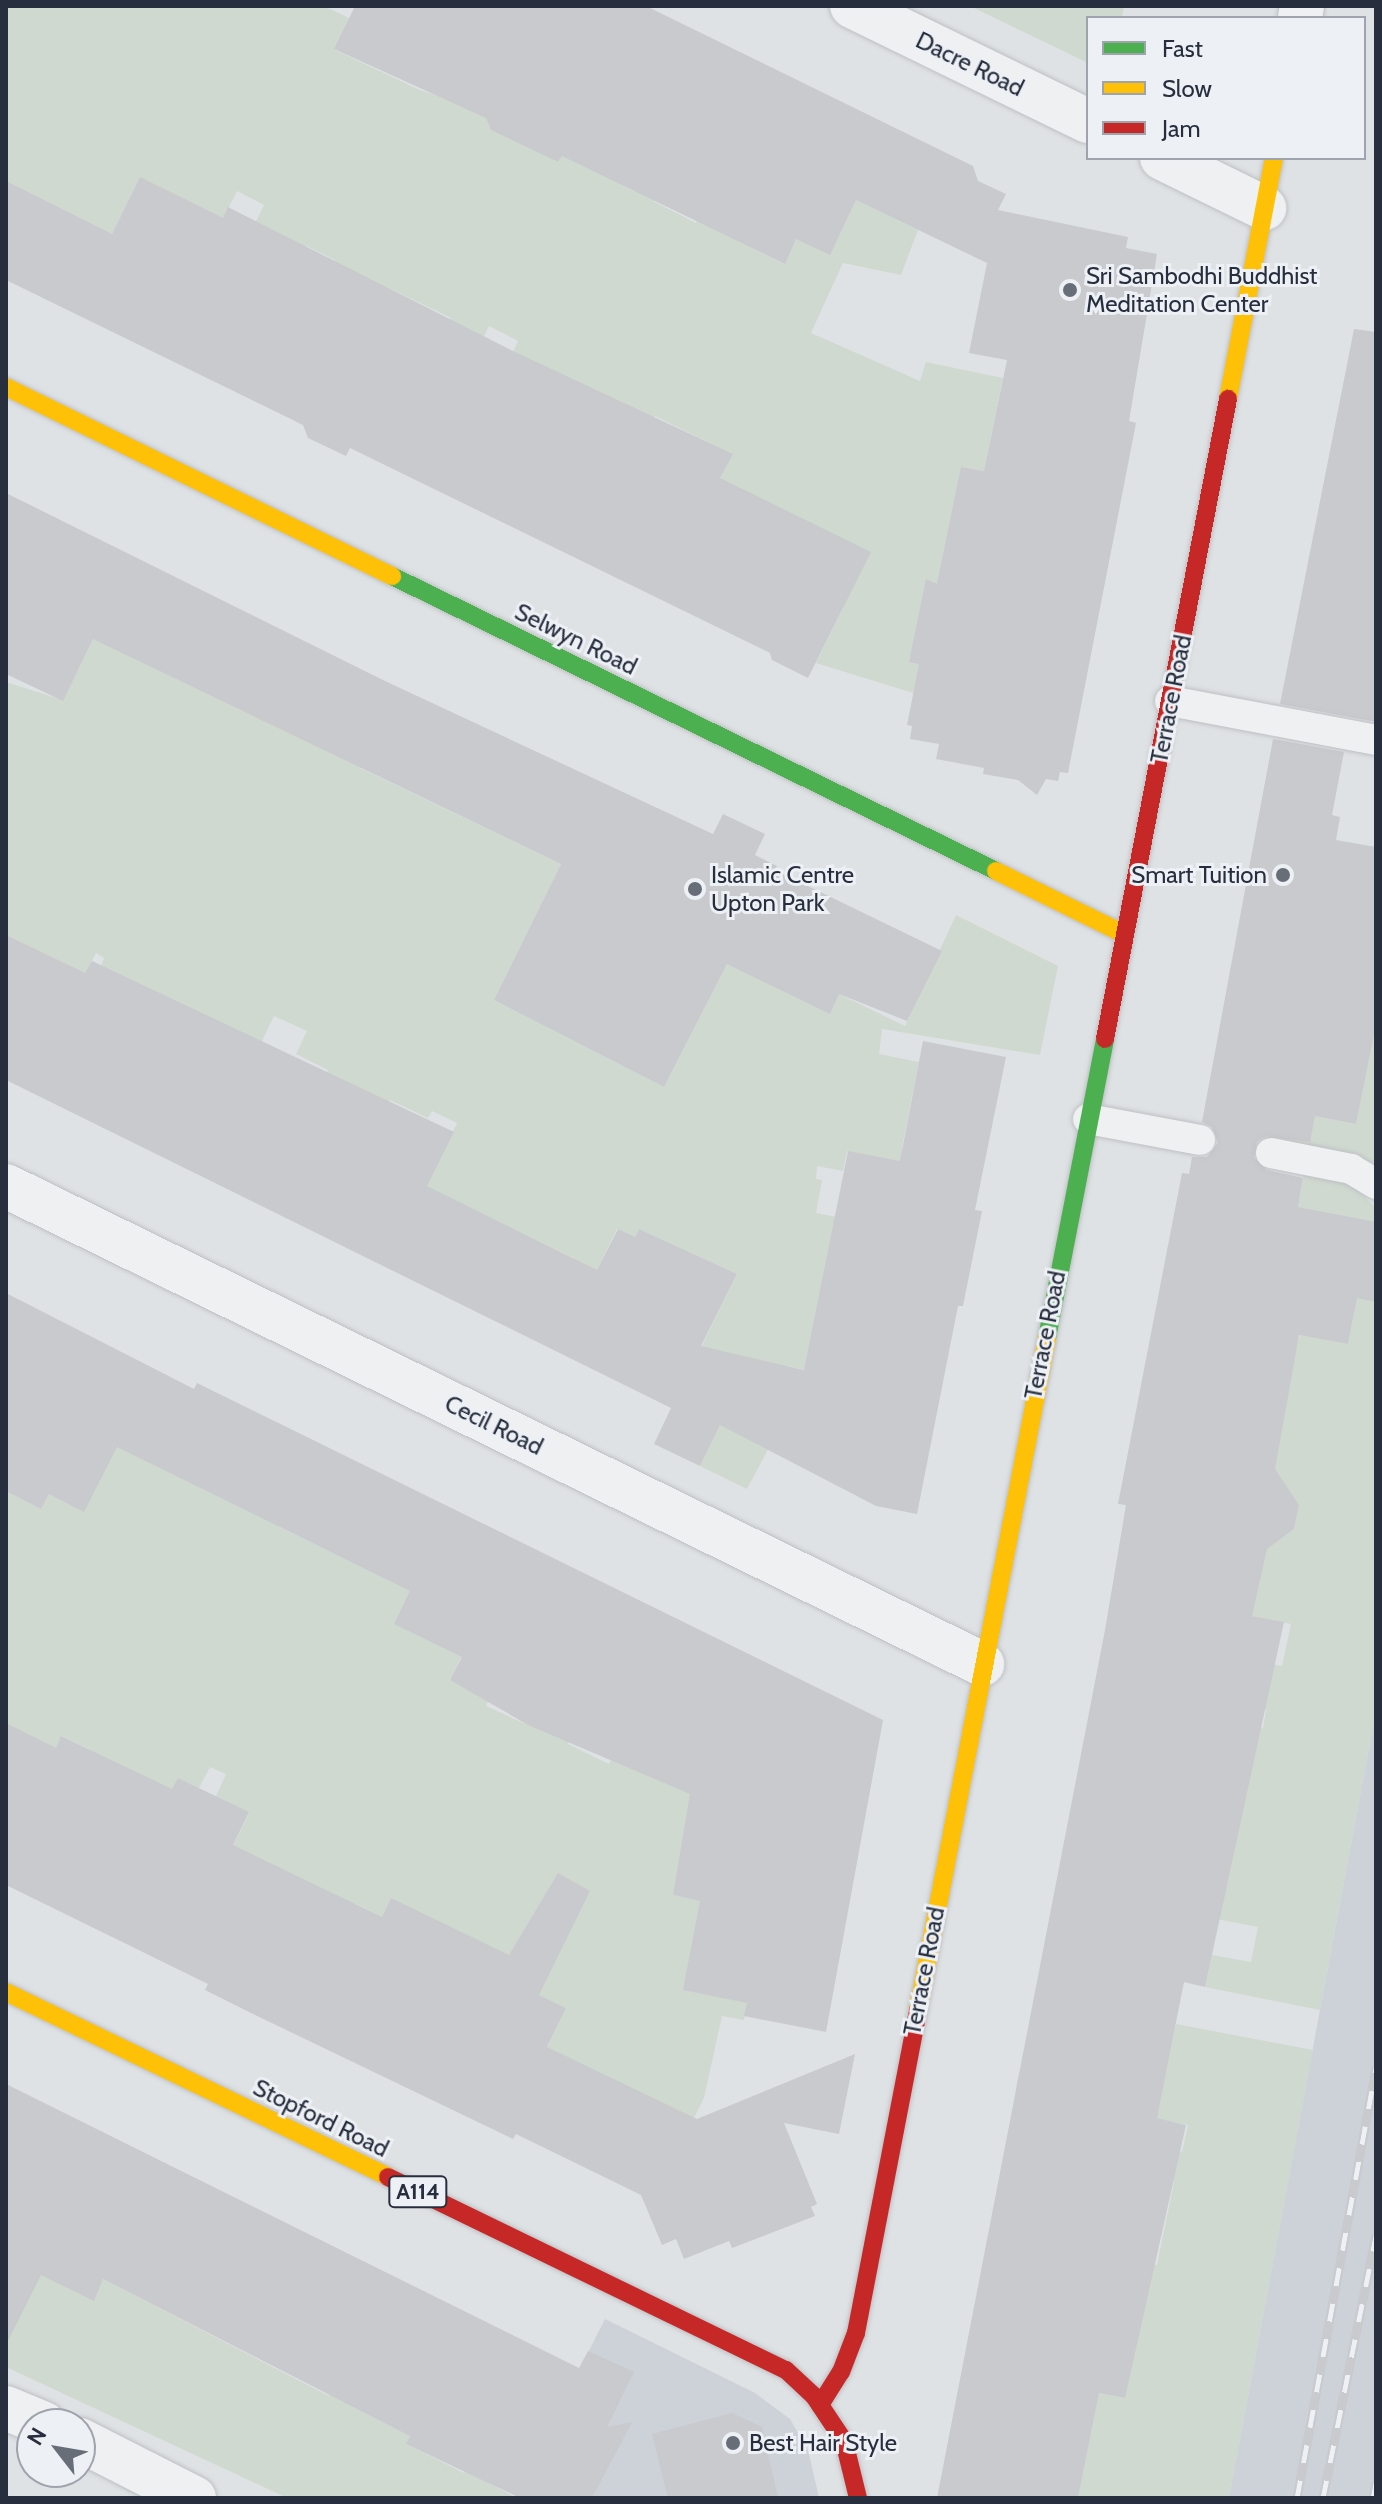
<!DOCTYPE html>
<style>
body{margin:0}
#map{position:relative;width:1382px;height:2504px;overflow:hidden;background:#dfe2e5;font-family:Cabin,sans-serif}
div>[style]{position:absolute}
[style*='--x']{left:calc(var(--x)*1px);top:calc(var(--y)*1px);width:calc(var(--w)*1px);rotate:calc(var(--a)*1deg)}
.built>*{inset:0;background:#cdd1d8}
.green>*{inset:0;background:#d0d9d0}
.building>*{inset:0;background:#c8cacd}
.roads{filter:drop-shadow(0 0 2px #bec0c3) drop-shadow(0 0 2px #bec0c3)}
.lane>*{height:30px;margin:-15px;padding:0 15px;transform-origin:15px;border-radius:15px;background:#eff0f2}
.street>*{height:44px;margin:-22px;padding:0 22px;transform-origin:22px;border-radius:22px;background:#eff0f2}
.fast>*{height:18px;margin:-9px;padding:0 9px;transform-origin:9px;border-radius:9px;background:#4caf50}
.slow>*{height:18px;margin:-9px;padding:0 9px;transform-origin:9px;border-radius:9px;background:#ffc107}
.jam>*{height:18px;margin:-9px;padding:0 9px;transform-origin:9px;border-radius:9px;background:#c62828}
.rail>*{height:9px;margin-top:-4.5px;transform-origin:0;background:repeating-linear-gradient(90deg,#edf0f5 0 18px,#c9cacd 0 36px);box-sizing:border-box;border-block:2px solid #c9cacd}
.dots>*{width:22px;height:22px;translate:-50% -50%;box-sizing:border-box;border:4px solid #edf0f5;border-radius:50%}
span{translate:-50% -50%;white-space:nowrap;text-align:center;line-height:1.15;-webkit-text-stroke:6px #edf0f5;paint-order:stroke}
.shield-label span{padding:2px 6px;background:#edf0f5;border:2px solid;border-radius:6px;-webkit-text-stroke-width:0}
.shield-label{font-size:22px;color:#272f3e;font-weight:700}
.street-label{font-size:24px;color:#272f3e}
.poi-label{font-size:24px;color:#272f3e}
.left{translate:0 -50%;text-align:left}
.right{translate:-100% -50%;text-align:right}
.frame{position:absolute;inset:0;border:8px solid #272f3e;pointer-events:none}
.legend{position:absolute;left:1086px;top:16px;width:280px;height:144px;box-sizing:border-box;background:#edf0f5;border:2px solid #9ea3ac;margin:0;padding:10px 14px;list-style:none;font-size:24px;color:#272f3e}
.legend li{display:flex;align-items:center;gap:16px;height:40px}
.legend b{width:40px;border:2px solid #9ea3ac}
.north{position:absolute;left:16px;top:2408px;width:80px;height:80px;box-sizing:border-box;background:#edf0f5;border:2px solid #9ea3ac;border-radius:50%;rotate:301deg;font-size:22px;font-weight:700;line-height:32px;text-align:center;color:#272f3e}
.north::after{content:'';display:block;margin:auto;width:28px;height:36px;background:#676e78;clip-path:polygon(50% 0,100% 100%,50% 72%,0 100%)}
</style>
<div id="map">
<div class="built">
<div style="clip-path:polygon(1376px 1710px,1376px 2498px,1229px 2498px,1320px 2010px)"></div>
<div style="clip-path:polygon(605px 2319px,755px 2393px,790px 2419px,808px 2450px,819px 2498px,516px 2496px)"></div>
</div>
<div class="green">
<div style="clip-path:polygon(6px 6px,324px 6px,349px 18px,335px 50px,420px 90px,483px 111px,489px 125px,558px 162px,574px 131px,619px 167px,620px 184px,634px 191px,666px 175px,653px 201px,696px 223px,709px 197px,752px 248px,784px 264px,796px 239px,830px 254px,856px 200px,918px 230px,901px 275px,843px 263px,811px 333px,920px 381px,926px 362px,1003px 378px,984px 471px,961px 467px,934px 666px,990px 708px,913px 693px,816px 663px,843px 608px,698px 523px,732px 454px,655px 416px,642px 445px,501px 377px,518px 341px,489px 326px,451px 402px,418px 386px,451px 318px,391px 289px,381px 308px,324px 285px,335px 260px,307px 246px,268px 324px,245px 244px,264px 205px,237px 191px,190px 285px,140px 177px,109px 240px,6px 181px)"></div>
<div style="clip-path:polygon(970px 6px,1124px 6px,1122px 18px,1088px 18px,1088px 63px)"></div>
<div style="clip-path:polygon(100px 625px,392px 702px,360px 768px,561px 864px,494px 1000px,664px 1087px,769px 882px,830px 1013px,839px 994px,905px 1026px,956px 915px,1058px 966px,1040px 1055px,882px 1029px,879px 1054px,919px 1062px,902px 1147px,906px 1163px,847px 1151px,843px 1171px,817px 1166px,816px 1179px,822px 1180px,816px 1213px,894px 1228px,829px 1247px,806px 1370px,788px 1366px,783px 1421px,747px 1489px,700px 1466px,730px 1404px,678px 1395px,737px 1274px,639px 1229px,635px 1237px,617px 1229px,590px 1284px,539px 1332px,574px 1258px,467px 1206px,424px 1192px,457px 1123px,432px 1111px,428px 1118px,390px 1100px,359px 1160px,299px 1131px,328px 1070px,296px 1054px,307px 1031px,274px 1016px,234px 1099px,101px 966px,104px 958px,96px 953px,85px 974px,6px 935px,6px 682px,63px 700px)"></div>
<div style="clip-path:polygon(1376px 980px,1376px 1163px,1260px 1137px,1285px 1110px,1356px 1124px,1371px 1047px)"></div>
<div style="clip-path:polygon(1305px 1170px,1350px 1183px,1376px 1208px,1376px 1710px,1320px 2010px,1205px 1987px,1212px 1955px,1251px 1962px,1258px 1927px,1211px 1918px,1250px 1726px,1263px 1728px,1266px 1710px,1226px 1702px,1179px 1646px,1282px 1666px,1291px 1624px,1252px 1616px,1244px 1534px,1279px 1540px,1294px 1529px,1299px 1505px,1289px 1490px,1253px 1483px,1300px 1335px,1348px 1344px,1354px 1314px,1317px 1308px,1338px 1215px,1298px 1207px)"></div>
<div style="clip-path:polygon(6px 1398px,12px 1494px,41px 1509px,49px 1494px,118px 1445px,312px 1457px,279px 1527px,478px 1623px,450px 1680px,489px 1699px,486px 1706px,528px 1725px,566px 1645px,583px 1715px,568px 1744px,609px 1764px,646px 1689px,723px 1688px,673px 1895px,710px 1903px,747px 2003px,744px 2020px,722px 2016px,704px 2098px,683px 2140px,559px 2072px,526px 2139px,520px 2136px,540px 2062px,566px 2008px,539px 1995px,511px 1952px,506px 1959px,391px 1898px,382px 1917px,356px 1904px,209px 1895px,249px 1813px,216px 1796px,226px 1774px,210px 1767px,199px 1788px,178px 1778px,146px 1843px,91px 1750px,62px 1736px,51px 1758px,6px 1723px)"></div>
<div style="clip-path:polygon(1176px 2024px,1313px 2050px,1229px 2498px,1078px 2498px,1099px 2393px,1125px 2398px,1066px 2247px,1157px 2265px,1174px 2182px,1083px 2163px,1129px 2141px,1182px 2152px,1188px 2125px,1016px 2089px,1018px 2076px,1159px 2104px)"></div>
<div style="clip-path:polygon(78px 2198px,94px 2300px,103px 2279px,329px 2396px,341px 2373px,436px 2383px,406px 2444px,464px 2473px,495px 2413px,491px 2484px,516px 2498px,287px 2498px,6px 2367px,6px 2232px)"></div>
</div>
<div class="building">
<div style="clip-path:polygon(355px 6px,646px 6px,973px 166px,978px 181px,1006px 194px,998px 210px,1128px 237px,1126px 248px,1157px 254px,1129px 421px,1136px 423px,1068px 773px,1060px 772px,1058px 781px,1046px 779px,1037px 795px,1018px 780px,983px 774px,984px 768px,936px 759px,939px 744px,910px 739px,912px 726px,907px 725px,919px 664px,909px 662px,926px 579px,937px 584px,961px 467px,984px 471px,1007px 360px,969px 353px,987px 263px,856px 200px,830px 255px,796px 239px,785px 264px,562px 156px,558px 162px,491px 130px,486px 118px,334px 49px)"></div>
<div style="clip-path:polygon(140px 177px,223px 218px,228px 207px,513px 351px,733px 454px,720px 478px,871px 552px,808px 678px,772px 660px,770px 653px,350px 448px,346px 456px,308px 438px,303px 425px,6px 280px,6px 181px,112px 234px)"></div>
<div style="clip-path:polygon(1354px 329px,1376px 332px,1376px 722px,1280px 704px)"></div>
<div style="clip-path:polygon(6px 493px,385px 681px,713px 834px,723px 814px,765px 834px,755px 855px,777px 866px,775px 870px,942px 951px,907px 1021px,839px 994px,830px 1014px,727px 964px,664px 1087px,494px 1000px,561px 864px,93px 639px,63px 701px,6px 674px)"></div>
<div style="clip-path:polygon(1273px 739px,1344px 752px,1332px 815px,1340px 817px,1336px 840px,1376px 847px,1376px 1024px,1356px 1124px,1315px 1116px,1310px 1142px,1266px 1136px,1257px 1142px,1254px 1158px,1267px 1170px,1303px 1178px,1298px 1207px,1376px 1222px,1376px 1302px,1357px 1298px,1348px 1344px,1299px 1335px,1275px 1469px,1299px 1505px,1294px 1529px,1267px 1549px,1252px 1616px,1284px 1622px,1205px 1987px,1184px 1982px,1157px 2118px,1186px 2125px,1125px 2398px,1099px 2393px,1078px 2498px,937px 2498px,1105px 1630px,1126px 1505px,1118px 1504px,1182px 1173px,1189px 1174px,1192px 1157px,1207px 1157px,1218px 1143px,1212px 1127px,1202px 1122px)"></div>
<div style="clip-path:polygon(6px 935px,85px 973px,92px 961px,454px 1132px,427px 1186px,597px 1270px,618px 1229px,635px 1237px,639px 1229px,737px 1274px,701px 1346px,804px 1370px,848px 1151px,900px 1161px,923px 1041px,1006px 1057px,975px 1210px,982px 1211px,963px 1306px,958px 1306px,917px 1514px,876px 1506px,720px 1425px,700px 1466px,654px 1444px,671px 1408px,6px 1080px)"></div>
<div style="clip-path:polygon(6px 1293px,194px 1389px,197px 1383px,883px 1720px,826px 2032px,744px 2016px,747px 2003px,683px 1990px,700px 1901px,673px 1895px,690px 1794px,528px 1725px,450px 1680px,462px 1657px,394px 1624px,410px 1591px,117px 1447px,84px 1512px,49px 1494px,41px 1509px,6px 1491px)"></div>
<div style="clip-path:polygon(6px 1723px,56px 1748px,61px 1736px,172px 1789px,178px 1778px,249px 1812px,233px 1845px,382px 1917px,391px 1898px,509px 1955px,558px 1873px,590px 1891px,539px 1995px,566px 2008px,547px 2047px,697px 2119px,855px 2054px,839px 2134px,784px 2123px,817px 2204px,811px 2207px,815px 2216px,732px 2248px,729px 2241px,684px 2259px,676px 2239px,662px 2245px,641px 2195px,516px 2134px,513px 2139px,253px 2014px,205px 1990px,208px 1984px,6px 1885px)"></div>
<div style="clip-path:polygon(6px 2084px,579px 2368px,588px 2351px,634px 2372px,607px 2427px,632px 2422px,592px 2498px,520px 2498px,406px 2444px,410px 2436px,103px 2279px,94px 2301px,41px 2275px,6px 2345px)"></div>
<div style="clip-path:polygon(732px 2413px,762px 2427px,778px 2498px,668px 2498px,652px 2434px)"></div>
</div>
<div class="roads">
<div class="lane">
<div style="--x:1170;--y:701;--w:210;--a:10.7"></div>
<div style="--x:1088;--y:1119;--w:114;--a:10.6"></div>
<div style="--x:1271;--y:1153;--w:82;--a:11.3"></div>
<div style="--x:1351;--y:1169;--w:29;--a:31"></div>
</div>
<div class="street">
<div style="--x:852;--y:6;--w:263;--a:26"></div>
<div style="--x:1300;--y:18;--w:12;--a:-81"></div>
<div style="--x:1162;--y:158;--w:114;--a:26.1"></div>
<div style="--x:6;--y:1186;--w:1087;--a:26.09"></div>
<div style="--x:6;--y:2408;--w:41;--a:22.8"></div>
<div style="--x:80;--y:2440;--w:128;--a:27"></div>
</div>
<div class="fast">
<div style="--x:392;--y:576;--w:672;--a:26.03"></div>
<div style="--x:1047;--y:1338;--w:305;--a:-79"></div>
</div>
<div class="slow">
<div style="--x:6;--y:387;--w:430;--a:26.1"></div>
<div style="--x:1228;--y:399;--w:245;--a:-79.2"></div>
<div style="--x:996;--y:871;--w:143;--a:26.2"></div>
<div style="--x:6;--y:1992;--w:424;--a:25.8"></div>
<div style="--x:918;--y:2010;--w:684;--a:-79.13"></div>
</div>
<div class="jam">
<div style="--x:1105;--y:1039;--w:652;--a:-79.12"></div>
<div style="--x:388;--y:2177;--w:442;--a:25.9"></div>
<div style="--x:786;--y:2370;--w:38;--a:43"></div>
<div style="--x:814;--y:2396;--w:54;--a:56.3"></div>
<div style="--x:844;--y:2441;--w:59;--a:76.2"></div>
<div style="--x:820;--y:2405;--w:39;--a:-58"></div>
<div style="--x:841;--y:2372;--w:42;--a:-69"></div>
<div style="--x:856;--y:2333;--w:329;--a:-79.1"></div>
</div>
</div>
<div class="rail">
<div style="--x:1297;--y:2498;--w:439;--a:-79.6"></div>
<div style="--x:1323;--y:2498;--w:269;--a:-78.6"></div>
<div style="--x:1373;--y:2498;--w:16;--a:-79"></div>
</div>
<div class="dots">
<div style="left:1070px;top:290px;background:#676e78"></div>
<div style="left:1283px;top:875px;background:#676e78"></div>
<div style="left:695px;top:889px;background:#676e78"></div>
<div style="left:733px;top:2443px;background:#676e78"></div>
</div>
<div class="shield-label">
<span style="left:418px;top:2192px">A114</span>
</div>
<div class="street-label">
<span style="left:970px;top:64px;rotate:26deg">Dacre Road</span>
<span style="left:576px;top:639px;rotate:26deg">Selwyn Road</span>
<span style="left:1171px;top:699px;rotate:-79deg">Terrace Road</span>
<span style="left:1045px;top:1335px;rotate:-79deg">Terrace Road</span>
<span style="left:494px;top:1425px;rotate:26deg">Cecil Road</span>
<span style="left:924px;top:1971px;rotate:-79deg">Terrace Road</span>
<span style="left:321px;top:2118px;rotate:26deg">Stopford Road</span>
</div>
<div class="poi-label">
<span class="left" style="left:1086px;top:290px">Sri Sambodhi Buddhist<br>Meditation Center</span>
<span class="left" style="left:711px;top:889px">Islamic Centre<br>Upton Park</span>
<span class="right" style="left:1267px;top:875px">Smart Tuition</span>
<span class="left" style="left:749px;top:2443px">Best Hair Style</span>
</div>
<div class="frame"></div>
<ul class="legend">
<li><b style="height:10px;background:#4caf50"></b>Fast</li>
<li><b style="height:10px;background:#ffc107"></b>Slow</li>
<li><b style="height:10px;background:#c62828"></b>Jam</li>
</ul>
<div class="north">N</div>
</div>
